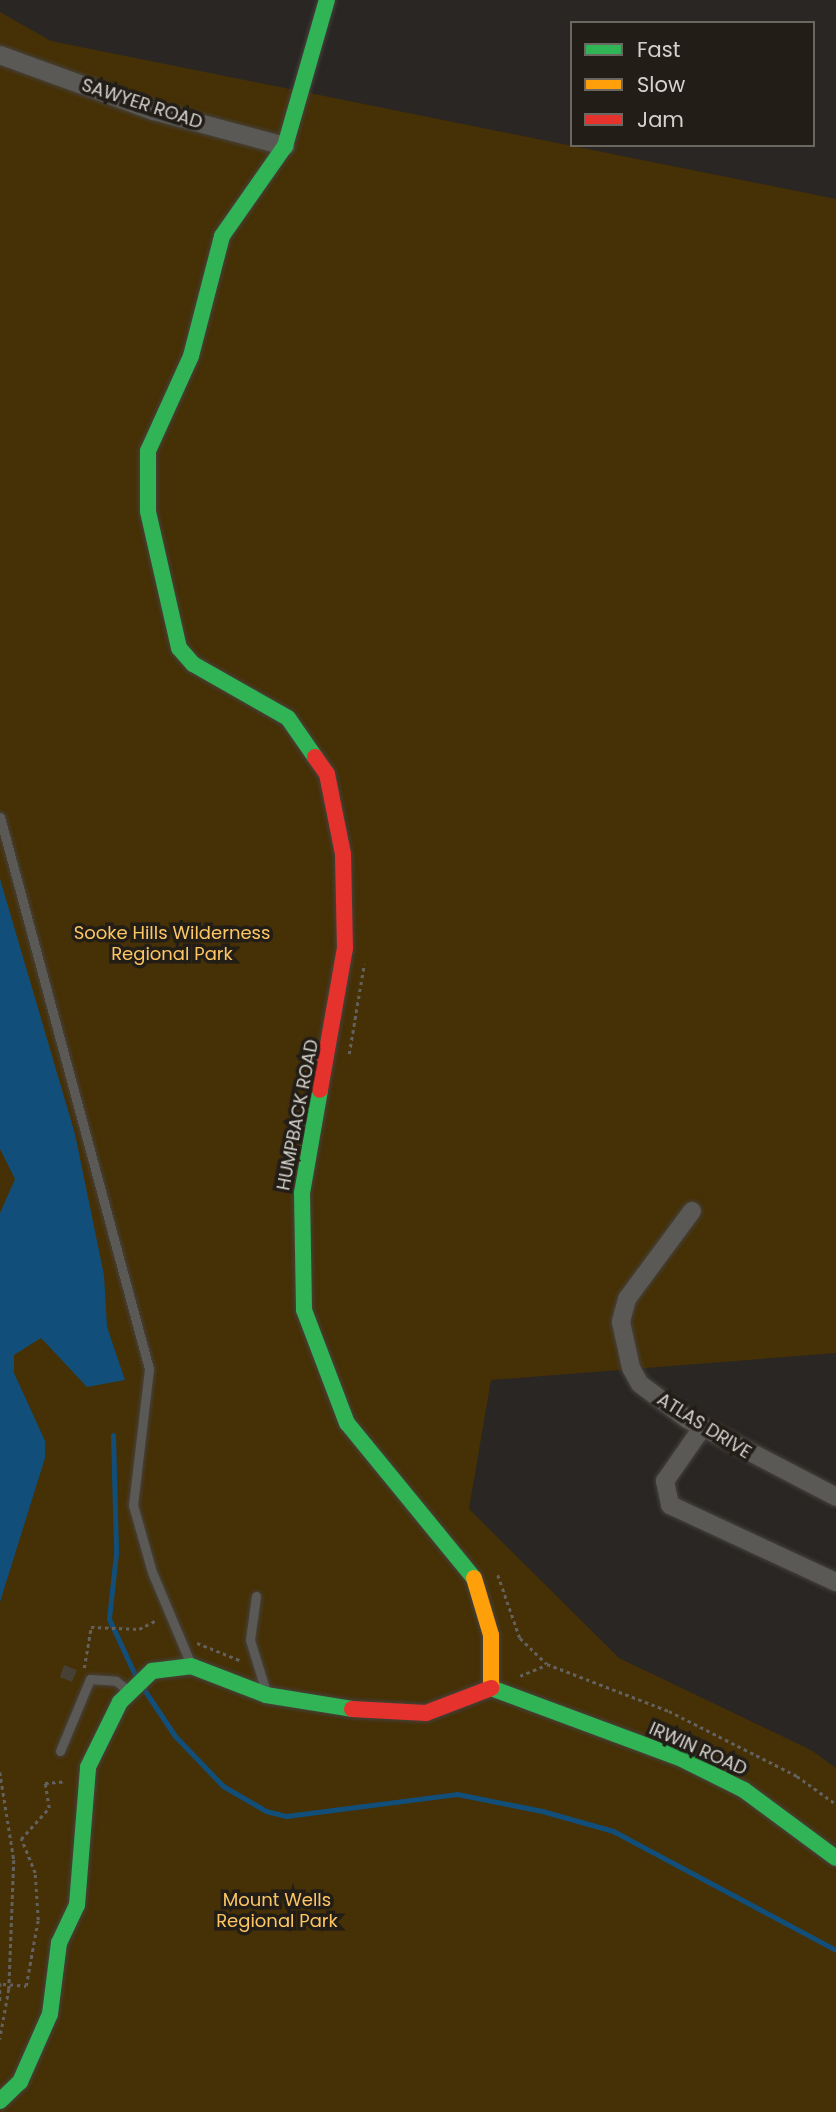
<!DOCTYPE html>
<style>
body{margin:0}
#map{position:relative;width:836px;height:2112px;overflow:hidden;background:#292623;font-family:Poppins,sans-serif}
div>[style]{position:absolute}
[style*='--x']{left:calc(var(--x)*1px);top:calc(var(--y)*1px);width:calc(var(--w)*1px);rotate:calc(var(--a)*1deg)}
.green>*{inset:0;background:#463005}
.water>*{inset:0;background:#114f7a}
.stream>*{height:5px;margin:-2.5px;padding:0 2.5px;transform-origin:2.5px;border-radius:2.5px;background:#114f7a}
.building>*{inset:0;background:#474035}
.path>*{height:2.5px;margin-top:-1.25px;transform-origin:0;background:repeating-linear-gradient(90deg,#62615e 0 3.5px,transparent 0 7px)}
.roads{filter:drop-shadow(0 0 2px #45423f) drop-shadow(0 0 2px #45423f)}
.lane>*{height:9px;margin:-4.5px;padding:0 4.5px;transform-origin:4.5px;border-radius:4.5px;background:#5b5956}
.street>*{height:18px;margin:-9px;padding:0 9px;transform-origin:9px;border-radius:9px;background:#5b5956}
.fast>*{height:16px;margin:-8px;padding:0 8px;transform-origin:8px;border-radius:8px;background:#30b455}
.slow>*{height:16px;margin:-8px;padding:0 8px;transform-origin:8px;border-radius:8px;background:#ff9f0a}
.jam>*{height:16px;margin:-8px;padding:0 8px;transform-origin:8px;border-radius:8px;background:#e5322d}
.path-bridge>*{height:2.5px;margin-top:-1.25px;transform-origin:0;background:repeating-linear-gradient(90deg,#62615e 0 3.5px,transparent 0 7px)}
span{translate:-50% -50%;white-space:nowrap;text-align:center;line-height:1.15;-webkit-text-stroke:7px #221e17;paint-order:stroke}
.street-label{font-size:18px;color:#d5d2cd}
.park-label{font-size:18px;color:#fdc664}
.legend{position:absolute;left:570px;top:21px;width:245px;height:126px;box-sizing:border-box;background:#221e17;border:2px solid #6a6660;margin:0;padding:9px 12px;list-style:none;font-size:21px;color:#d5d2cd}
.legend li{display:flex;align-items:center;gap:14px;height:35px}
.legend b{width:35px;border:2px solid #6a6660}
</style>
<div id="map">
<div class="green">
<div style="clip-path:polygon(0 12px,51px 41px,836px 199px,836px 1353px,491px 1380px,469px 1509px,619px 1658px,811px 1750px,836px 1768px,836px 2112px,0 2112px)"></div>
</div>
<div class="water">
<div style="clip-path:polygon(0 879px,75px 1134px,104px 1275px,107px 1327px,125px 1380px,87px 1387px,41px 1338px,14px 1355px,14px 1373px,45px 1441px,45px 1458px,0 1602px,0 1213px,15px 1179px,0 1149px)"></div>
</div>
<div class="stream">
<div style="--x:113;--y:1435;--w:118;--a:88.5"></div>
<div style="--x:116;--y:1553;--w:66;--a:96.1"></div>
<div style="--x:109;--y:1619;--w:64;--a:65"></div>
<div style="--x:143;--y:1688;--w:58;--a:56.3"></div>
<div style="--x:175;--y:1736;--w:69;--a:46.2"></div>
<div style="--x:223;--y:1786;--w:50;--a:30.2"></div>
<div style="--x:266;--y:1811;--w:21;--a:14"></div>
<div style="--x:286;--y:1816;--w:172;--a:-7.3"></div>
<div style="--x:457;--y:1794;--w:87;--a:11.3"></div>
<div style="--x:542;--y:1811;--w:74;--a:15.7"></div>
<div style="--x:613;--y:1831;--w:253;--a:28.1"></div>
</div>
<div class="building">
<div style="clip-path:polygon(64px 1665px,77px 1670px,72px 1682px,60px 1677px)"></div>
</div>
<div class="path">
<div style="--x:349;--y:1054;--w:91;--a:-80.5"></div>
<div style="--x:498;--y:1575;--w:67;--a:70.8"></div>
<div style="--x:520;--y:1638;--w:37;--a:44"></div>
<div style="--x:547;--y:1664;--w:131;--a:21.1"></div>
<div style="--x:669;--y:1711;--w:144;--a:26.9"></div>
<div style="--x:797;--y:1776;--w:48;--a:35.7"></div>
<div style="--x:197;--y:1643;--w:48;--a:21.8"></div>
<div style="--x:84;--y:1668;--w:42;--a:-80.3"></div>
<div style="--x:91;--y:1627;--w:48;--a:2.4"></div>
<div style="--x:139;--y:1629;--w:20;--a:-27"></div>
<div style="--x:520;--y:1676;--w:28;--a:-23"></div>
<div style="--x:0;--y:1772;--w:89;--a:81"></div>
<div style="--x:14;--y:1860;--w:129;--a:92.2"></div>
<div style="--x:9;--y:1989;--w:51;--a:100.2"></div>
<div style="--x:0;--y:1983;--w:20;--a:90"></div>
<div style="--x:17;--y:1985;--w:9;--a:6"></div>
<div style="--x:26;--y:1986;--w:67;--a:-79.7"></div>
<div style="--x:38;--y:1920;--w:47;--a:-93.7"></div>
<div style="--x:35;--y:1873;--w:37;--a:-112"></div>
<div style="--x:21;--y:1839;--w:42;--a:-47.9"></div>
<div style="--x:49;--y:1808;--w:25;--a:-99"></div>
<div style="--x:45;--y:1783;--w:21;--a:-5"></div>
</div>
<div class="roads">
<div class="lane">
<div style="--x:0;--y:817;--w:572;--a:74.89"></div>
<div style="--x:149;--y:1369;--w:137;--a:96.7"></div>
<div style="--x:133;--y:1505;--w:70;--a:74.2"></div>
<div style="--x:152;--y:1572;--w:101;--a:67.2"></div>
<div style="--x:256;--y:1596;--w:44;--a:97.8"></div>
<div style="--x:250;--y:1640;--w:54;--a:72.9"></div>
<div style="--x:60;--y:1751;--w:78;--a:-67.4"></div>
<div style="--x:90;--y:1679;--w:26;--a:4"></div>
<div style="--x:116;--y:1681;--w:16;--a:38"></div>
</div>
<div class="street">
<div style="--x:0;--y:55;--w:164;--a:20"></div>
<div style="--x:154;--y:111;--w:136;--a:15"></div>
<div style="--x:692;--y:1211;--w:109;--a:126.5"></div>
<div style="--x:627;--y:1299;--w:24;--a:105"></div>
<div style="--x:621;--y:1322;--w:47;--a:77.7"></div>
<div style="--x:631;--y:1368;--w:18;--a:61"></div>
<div style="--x:640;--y:1384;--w:59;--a:36.7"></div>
<div style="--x:687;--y:1419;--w:168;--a:27.6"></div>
<div style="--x:702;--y:1428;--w:65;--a:124.9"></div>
<div style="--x:665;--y:1481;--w:25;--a:78"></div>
<div style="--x:670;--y:1505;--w:183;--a:24.9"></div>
</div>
<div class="fast">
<div style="--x:315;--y:757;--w:47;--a:-124.7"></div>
<div style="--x:288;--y:718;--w:109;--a:-150.4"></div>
<div style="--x:193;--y:664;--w:21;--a:-131"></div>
<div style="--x:179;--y:648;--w:140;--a:-102.8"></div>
<div style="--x:148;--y:511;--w:60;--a:-90"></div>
<div style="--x:148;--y:451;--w:104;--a:-65.6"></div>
<div style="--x:191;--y:356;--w:124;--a:-75.5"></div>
<div style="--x:222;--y:236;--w:110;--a:-55"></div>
<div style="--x:285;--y:146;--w:152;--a:-74"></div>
<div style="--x:320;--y:1090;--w:105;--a:99.9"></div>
<div style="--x:302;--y:1193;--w:117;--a:89"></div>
<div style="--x:304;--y:1310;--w:121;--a:69.2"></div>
<div style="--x:347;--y:1423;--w:200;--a:50.7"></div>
<div style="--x:491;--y:1688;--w:204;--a:20.4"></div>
<div style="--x:682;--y:1759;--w:69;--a:26.6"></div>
<div style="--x:744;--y:1790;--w:114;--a:36.5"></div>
<div style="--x:0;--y:2101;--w:28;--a:-44"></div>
<div style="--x:20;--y:2082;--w:74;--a:-66.2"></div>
<div style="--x:50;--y:2014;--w:72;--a:-82.8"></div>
<div style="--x:59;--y:1943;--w:42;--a:-64.7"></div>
<div style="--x:77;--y:1905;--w:138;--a:-85.4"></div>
<div style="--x:88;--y:1767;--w:72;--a:-63.8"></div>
<div style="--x:120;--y:1702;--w:45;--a:-44.1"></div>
<div style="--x:152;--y:1671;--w:39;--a:-7"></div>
<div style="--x:191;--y:1666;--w:80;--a:21.1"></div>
<div style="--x:266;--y:1695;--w:87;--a:9.2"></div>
</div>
<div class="slow">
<div style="--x:474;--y:1578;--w:59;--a:73.4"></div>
<div style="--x:491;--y:1635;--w:53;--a:90"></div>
</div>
<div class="jam">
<div style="--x:315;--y:757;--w:21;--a:55"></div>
<div style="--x:327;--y:774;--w:82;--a:78.7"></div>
<div style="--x:343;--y:854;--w:94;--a:88.8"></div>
<div style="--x:345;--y:948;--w:144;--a:100"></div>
<div style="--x:352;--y:1709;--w:74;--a:3.1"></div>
<div style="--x:426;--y:1713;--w:70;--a:-21"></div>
</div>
</div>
<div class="path-bridge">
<div style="--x:3;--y:1984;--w:14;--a:4"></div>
</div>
<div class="street-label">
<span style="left:142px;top:104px;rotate:18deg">SAWYER ROAD</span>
<span style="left:298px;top:1115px;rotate:-79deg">HUMPBACK ROAD</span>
<span style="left:704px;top:1426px;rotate:32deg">ATLAS DRIVE</span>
<span style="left:698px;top:1749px;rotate:24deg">IRWIN ROAD</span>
</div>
<div class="park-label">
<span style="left:172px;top:944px">Sooke Hills Wilderness<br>Regional Park</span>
<span style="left:277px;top:1911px">Mount Wells<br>Regional Park</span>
</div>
<ul class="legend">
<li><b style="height:9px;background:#30b455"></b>Fast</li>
<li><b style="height:9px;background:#ff9f0a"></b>Slow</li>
<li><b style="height:9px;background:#e5322d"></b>Jam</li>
</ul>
</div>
